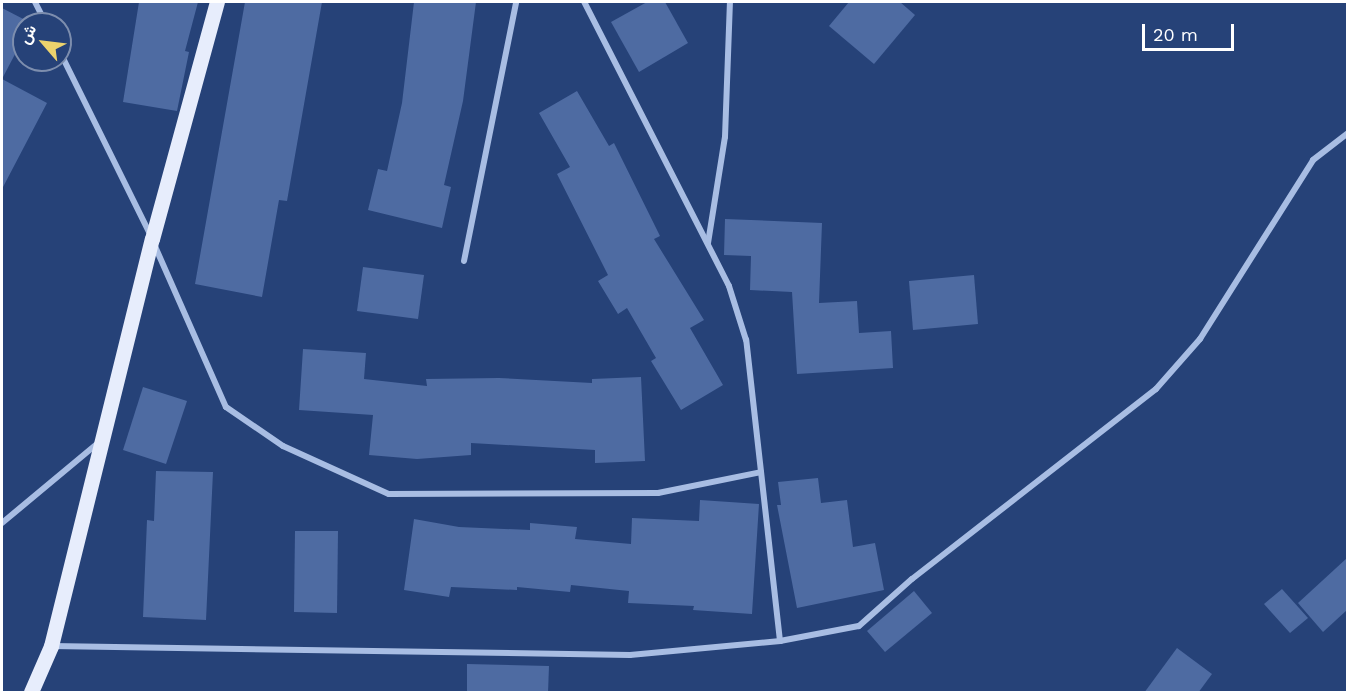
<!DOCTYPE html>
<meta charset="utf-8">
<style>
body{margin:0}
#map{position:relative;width:1349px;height:694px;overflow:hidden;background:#264278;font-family:"Work Sans",Vazirmatn,sans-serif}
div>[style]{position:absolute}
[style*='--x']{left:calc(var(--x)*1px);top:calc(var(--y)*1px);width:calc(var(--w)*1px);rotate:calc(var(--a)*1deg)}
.building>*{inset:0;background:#4e6ba2}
.minor>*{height:6px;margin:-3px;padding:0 3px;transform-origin:3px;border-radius:3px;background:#a8bde3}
.primary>*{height:15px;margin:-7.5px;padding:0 7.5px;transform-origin:7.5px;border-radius:7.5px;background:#e7edfc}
span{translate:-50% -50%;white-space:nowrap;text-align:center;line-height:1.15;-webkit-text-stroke:4.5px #264278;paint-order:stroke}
.frame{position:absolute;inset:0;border:3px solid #fff;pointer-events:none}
.north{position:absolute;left:12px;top:12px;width:60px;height:60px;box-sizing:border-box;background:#264278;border:2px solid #7d8eae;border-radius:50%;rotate:298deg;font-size:16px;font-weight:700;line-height:24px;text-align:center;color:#fff}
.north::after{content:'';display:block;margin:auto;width:21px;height:27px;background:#ecd36d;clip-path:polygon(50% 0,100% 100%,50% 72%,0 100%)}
.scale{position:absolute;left:1142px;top:24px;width:92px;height:27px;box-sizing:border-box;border:3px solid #fff;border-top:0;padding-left:8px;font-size:18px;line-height:21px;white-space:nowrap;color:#fff;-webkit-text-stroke:4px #264278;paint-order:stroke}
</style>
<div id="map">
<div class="building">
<div style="clip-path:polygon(139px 2px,198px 2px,185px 51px,189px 52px,177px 111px,123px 102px)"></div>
<div style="clip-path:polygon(245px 2px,322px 2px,287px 201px,279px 200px,262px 297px,195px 284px)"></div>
<div style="clip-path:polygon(414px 2px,476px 2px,463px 101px,444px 185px,451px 187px,442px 228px,368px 210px,378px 169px,387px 171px,402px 103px)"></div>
<div style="clip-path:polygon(647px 2px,665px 2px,688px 43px,639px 72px,611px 22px)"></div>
<div style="clip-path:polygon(849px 2px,900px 2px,915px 15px,874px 64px,829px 26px)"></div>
<div style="clip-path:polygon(2px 8px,31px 23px,24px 24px,24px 37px,2px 79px,47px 103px,2px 189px)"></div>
<div style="clip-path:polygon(577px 91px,609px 146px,614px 143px,660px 236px,654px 239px,704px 320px,690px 328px,723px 385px,681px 410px,651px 361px,656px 358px,627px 308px,618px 314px,598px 281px,608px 275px,557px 174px,570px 167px,539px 113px)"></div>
<div style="clip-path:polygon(725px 219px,822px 223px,819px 303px,857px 301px,859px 333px,891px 331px,893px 368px,797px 374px,792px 292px,750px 290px,751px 256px,724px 255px)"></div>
<div style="clip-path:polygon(363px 267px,424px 275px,418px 319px,357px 311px)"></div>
<div style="clip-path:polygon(974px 275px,978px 324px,913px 330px,909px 281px)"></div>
<div style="clip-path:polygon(303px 349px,366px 353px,364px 379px,427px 386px,426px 379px,499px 378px,592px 383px,592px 379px,641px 377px,645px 461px,595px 463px,595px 450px,471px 443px,471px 455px,417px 459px,369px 455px,373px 415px,299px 410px)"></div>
<div style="clip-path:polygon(143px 387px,187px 401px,166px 464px,123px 450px)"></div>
<div style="clip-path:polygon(156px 471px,213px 472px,206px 620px,143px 617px,147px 520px,154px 521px)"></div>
<div style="clip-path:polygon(818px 478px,821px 503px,847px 500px,853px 547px,875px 543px,884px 590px,797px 608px,777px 505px,781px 505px,778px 482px)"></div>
<div style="clip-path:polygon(700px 500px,759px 504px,752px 614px,693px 610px,694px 606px,628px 603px,629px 591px,571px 585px,570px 592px,517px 587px,517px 590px,451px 587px,449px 597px,404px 590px,414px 519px,459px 527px,530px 530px,530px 523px,577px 527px,575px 539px,631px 544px,632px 518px,699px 521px)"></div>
<div style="clip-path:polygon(295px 531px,338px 531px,337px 613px,294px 612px)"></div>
<div style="clip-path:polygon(1347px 558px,1347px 610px,1323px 632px,1298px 603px)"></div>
<div style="clip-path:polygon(1282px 589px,1308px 618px,1290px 633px,1264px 604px)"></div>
<div style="clip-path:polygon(914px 591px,932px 613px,885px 652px,867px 631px)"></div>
<div style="clip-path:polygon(1177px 648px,1212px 674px,1198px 693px,1144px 693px)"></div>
<div style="clip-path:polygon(467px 664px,549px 666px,548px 693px,467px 693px)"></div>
</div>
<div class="minor">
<div style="--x:35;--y:2;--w:25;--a:63"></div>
<div style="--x:60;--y:52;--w:203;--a:63.7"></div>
<div style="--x:708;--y:243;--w:107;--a:-80.9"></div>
<div style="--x:725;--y:137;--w:135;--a:-87.9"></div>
<div style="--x:154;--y:244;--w:178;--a:66.2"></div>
<div style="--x:226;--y:407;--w:69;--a:34.4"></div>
<div style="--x:283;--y:446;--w:116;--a:24.4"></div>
<div style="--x:389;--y:494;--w:269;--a:-0.2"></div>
<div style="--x:658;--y:493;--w:105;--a:-11.5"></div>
<div style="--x:464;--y:261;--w:264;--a:-78.6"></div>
<div style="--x:2;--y:523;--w:125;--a:-39.8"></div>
<div style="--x:780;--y:641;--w:80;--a:-10.8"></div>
<div style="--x:859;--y:626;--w:71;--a:-41.6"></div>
<div style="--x:912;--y:579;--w:309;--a:-37.9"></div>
<div style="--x:1156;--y:389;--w:67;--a:-48.7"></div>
<div style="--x:1200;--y:339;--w:212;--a:-57.7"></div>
<div style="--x:1313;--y:160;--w:44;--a:-37.6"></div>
<div style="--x:52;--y:646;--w:578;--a:0.89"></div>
<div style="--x:630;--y:655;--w:151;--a:-5.3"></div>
<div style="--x:780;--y:641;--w:303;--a:-96.4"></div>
<div style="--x:746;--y:340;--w:57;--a:-107.5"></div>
<div style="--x:729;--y:286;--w:319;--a:-117"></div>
</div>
<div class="primary">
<div style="--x:31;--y:692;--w:50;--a:-66.5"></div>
<div style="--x:51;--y:646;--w:419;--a:-76.1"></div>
<div style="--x:152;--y:239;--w:246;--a:-74.7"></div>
</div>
<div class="frame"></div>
<div class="north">ش</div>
<div class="scale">20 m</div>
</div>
